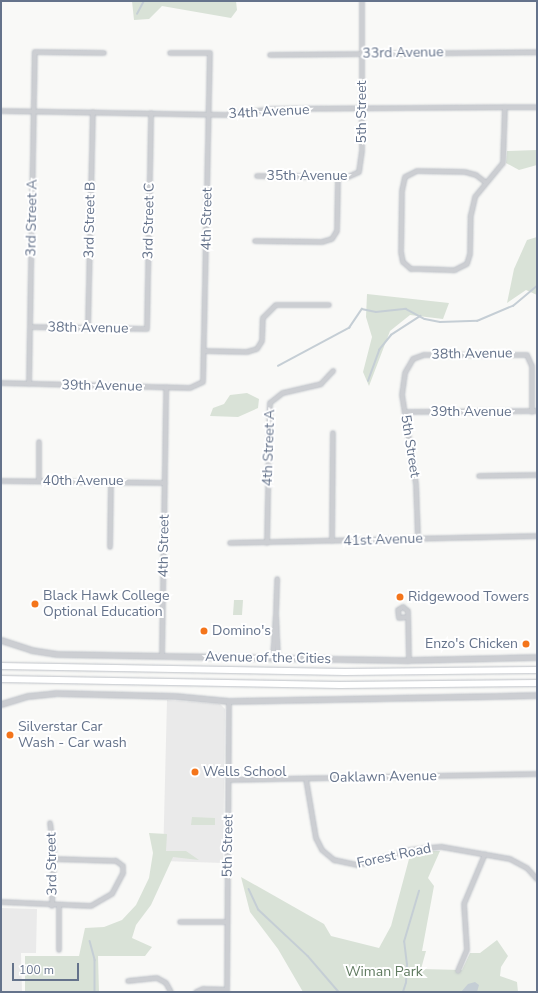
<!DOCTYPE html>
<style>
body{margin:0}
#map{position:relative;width:538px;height:993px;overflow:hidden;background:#f9f9f7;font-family:"Nunito Sans",sans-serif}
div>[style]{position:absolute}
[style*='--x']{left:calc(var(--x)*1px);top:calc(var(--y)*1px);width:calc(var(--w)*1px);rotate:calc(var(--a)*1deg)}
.built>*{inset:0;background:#eaeaea}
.green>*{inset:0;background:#d9e2d7}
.water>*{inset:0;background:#c5ced5}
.stream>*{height:1.5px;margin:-0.75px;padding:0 0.75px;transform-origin:0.75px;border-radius:0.75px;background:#c5ced5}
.roads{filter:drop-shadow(0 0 1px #bdc1c7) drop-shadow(0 0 1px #bdc1c7)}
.minor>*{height:4px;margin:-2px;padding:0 2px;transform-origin:2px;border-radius:2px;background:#ccced2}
.tertiary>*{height:5px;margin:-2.5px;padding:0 2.5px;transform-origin:2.5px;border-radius:2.5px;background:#ccced2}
.secondary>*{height:6px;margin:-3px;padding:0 3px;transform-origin:3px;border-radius:3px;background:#fff}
.dots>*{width:11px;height:11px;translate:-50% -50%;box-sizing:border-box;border:2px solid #fff;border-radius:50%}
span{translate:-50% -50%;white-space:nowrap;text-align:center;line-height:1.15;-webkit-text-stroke:4px #fff;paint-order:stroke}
.street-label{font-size:14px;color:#65738b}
.poi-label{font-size:14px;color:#65738b}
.left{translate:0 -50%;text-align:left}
.right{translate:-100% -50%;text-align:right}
.park-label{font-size:14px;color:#617b61}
.frame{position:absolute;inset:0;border:2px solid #65738b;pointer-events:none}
.scale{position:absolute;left:12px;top:963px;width:67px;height:18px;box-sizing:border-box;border:2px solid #65738b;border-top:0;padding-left:5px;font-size:12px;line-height:14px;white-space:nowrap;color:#65738b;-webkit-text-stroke:3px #fff;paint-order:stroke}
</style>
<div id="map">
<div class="built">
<div style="clip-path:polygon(167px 700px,220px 704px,225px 709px,223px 863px,163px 861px)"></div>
<div style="clip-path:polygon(1px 908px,37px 909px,36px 953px,21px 953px,22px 992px,1px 992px)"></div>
</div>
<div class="green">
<div style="clip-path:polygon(132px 1px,236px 1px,237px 10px,231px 18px,162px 6px,149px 19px,134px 20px)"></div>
<div style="clip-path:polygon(537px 150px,537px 165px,519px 170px,506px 163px,507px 151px)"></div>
<div style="clip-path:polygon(537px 237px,537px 295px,526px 290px,507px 303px,514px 269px,527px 240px)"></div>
<div style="clip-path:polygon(367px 294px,449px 303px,443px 319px,410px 315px,390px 331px,369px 386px,363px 372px,372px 337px,366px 317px)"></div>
<div style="clip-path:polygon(247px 393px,259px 399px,258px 408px,238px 417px,210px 416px,213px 408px,224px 404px,230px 395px)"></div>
<div style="clip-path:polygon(234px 600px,243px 600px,242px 615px,233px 615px)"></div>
<div style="clip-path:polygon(192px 817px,215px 818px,215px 825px,191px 825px)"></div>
<div style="clip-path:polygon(149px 833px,167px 834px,166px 851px,186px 851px,199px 860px,173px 857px,151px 905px,136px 925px,132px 938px,152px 947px,145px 956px,98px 956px,99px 992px,25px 992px,25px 956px,79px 956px,85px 928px,104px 927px,122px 920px,136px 905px,149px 878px,153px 853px)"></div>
<div style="clip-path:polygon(430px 851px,440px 851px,428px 878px,434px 886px,422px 951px,426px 951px,421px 969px,462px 970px,470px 953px,480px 953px,497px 940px,508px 956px,501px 967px,500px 976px,517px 982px,518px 992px,303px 992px,278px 949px,250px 912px,241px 877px,324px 924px,331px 936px,379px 948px,391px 926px,409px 859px)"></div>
</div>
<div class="water">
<div style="clip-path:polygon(475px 982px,479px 985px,477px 992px,461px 992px,468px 984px)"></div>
</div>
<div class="stream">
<div style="--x:137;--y:14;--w:15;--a:-62"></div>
<div style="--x:278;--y:366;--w:81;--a:-28.2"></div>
<div style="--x:349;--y:328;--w:23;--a:-56"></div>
<div style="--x:362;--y:309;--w:14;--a:12"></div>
<div style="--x:376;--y:312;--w:30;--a:-6"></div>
<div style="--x:406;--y:309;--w:21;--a:28"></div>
<div style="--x:425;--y:319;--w:15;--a:11"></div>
<div style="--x:440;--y:322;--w:37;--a:-2"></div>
<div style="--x:477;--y:321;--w:39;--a:-23"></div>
<div style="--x:513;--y:306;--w:31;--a:-40"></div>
<div style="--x:368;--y:381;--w:33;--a:-70"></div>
<div style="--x:379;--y:350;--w:19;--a:-51"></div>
<div style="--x:391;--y:335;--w:35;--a:-33"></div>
<div style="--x:249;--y:889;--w:23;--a:65"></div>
<div style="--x:259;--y:910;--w:67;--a:43.2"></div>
<div style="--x:308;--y:956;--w:48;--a:49.3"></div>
<div style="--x:90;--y:941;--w:20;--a:75"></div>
<div style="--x:95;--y:960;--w:32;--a:90"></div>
<div style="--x:403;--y:992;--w:9;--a:-72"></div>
<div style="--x:406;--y:983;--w:18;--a:-87"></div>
<div style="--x:407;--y:965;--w:23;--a:-97"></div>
<div style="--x:404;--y:942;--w:53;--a:-73.6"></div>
</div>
<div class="roads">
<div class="minor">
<div style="--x:270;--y:55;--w:267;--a:-0.6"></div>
<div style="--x:1;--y:111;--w:225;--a:1"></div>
<div style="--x:226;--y:115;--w:47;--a:-7.3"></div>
<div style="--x:273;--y:109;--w:264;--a:-0.4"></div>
<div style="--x:257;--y:176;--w:91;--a:0.6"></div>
<div style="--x:348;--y:177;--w:12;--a:-24"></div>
<div style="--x:359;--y:172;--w:21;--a:-82"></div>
<div style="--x:362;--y:151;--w:150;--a:-90"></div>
<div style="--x:485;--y:182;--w:11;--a:-142"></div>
<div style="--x:476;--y:175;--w:11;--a:-165"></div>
<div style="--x:465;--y:172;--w:48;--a:-178.8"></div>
<div style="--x:417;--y:171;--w:13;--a:153"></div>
<div style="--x:405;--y:177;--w:14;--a:102"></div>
<div style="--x:402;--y:191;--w:61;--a:90.9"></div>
<div style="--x:401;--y:252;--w:10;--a:79"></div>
<div style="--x:403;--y:262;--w:11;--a:41"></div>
<div style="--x:411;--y:269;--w:8;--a:0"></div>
<div style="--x:419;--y:269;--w:36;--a:2"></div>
<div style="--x:455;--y:270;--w:13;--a:-27"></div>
<div style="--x:467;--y:264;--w:10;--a:-73"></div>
<div style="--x:470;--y:254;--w:39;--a:-89"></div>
<div style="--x:471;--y:215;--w:18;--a:-77"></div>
<div style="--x:475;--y:197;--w:44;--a:-50.5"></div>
<div style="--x:503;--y:163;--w:56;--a:-88"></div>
<div style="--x:255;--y:241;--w:67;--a:0.9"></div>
<div style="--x:322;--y:242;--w:10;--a:-17"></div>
<div style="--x:332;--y:239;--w:9;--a:-58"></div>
<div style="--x:337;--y:231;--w:53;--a:-88.9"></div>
<div style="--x:30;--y:327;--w:117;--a:1"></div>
<div style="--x:147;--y:329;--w:216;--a:-88.9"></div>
<div style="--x:88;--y:328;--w:216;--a:-88.7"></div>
<div style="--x:205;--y:351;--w:42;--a:1.4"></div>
<div style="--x:247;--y:352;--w:10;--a:-17"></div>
<div style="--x:257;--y:349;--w:9;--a:-58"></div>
<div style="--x:262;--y:341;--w:23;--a:-88"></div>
<div style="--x:263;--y:318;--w:18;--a:-45"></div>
<div style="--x:276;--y:305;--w:53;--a:0"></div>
<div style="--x:1;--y:383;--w:189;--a:1.5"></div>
<div style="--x:190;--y:388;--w:14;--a:-25"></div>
<div style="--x:203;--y:382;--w:329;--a:-88.8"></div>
<div style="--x:210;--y:53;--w:40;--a:180"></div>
<div style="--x:29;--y:384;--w:332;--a:-89"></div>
<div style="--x:35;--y:52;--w:69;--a:0.8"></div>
<div style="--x:405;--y:412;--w:132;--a:-0.4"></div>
<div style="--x:479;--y:476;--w:58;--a:-1"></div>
<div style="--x:1;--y:481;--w:164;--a:0.7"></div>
<div style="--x:39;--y:481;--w:39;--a:-90"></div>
<div style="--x:418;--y:538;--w:54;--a:-92.1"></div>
<div style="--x:416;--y:484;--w:90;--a:-98.9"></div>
<div style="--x:402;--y:395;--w:22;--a:-82"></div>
<div style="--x:405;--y:373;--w:16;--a:-60"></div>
<div style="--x:413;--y:359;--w:12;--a:-20"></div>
<div style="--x:424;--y:355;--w:103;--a:0"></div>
<div style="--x:527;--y:355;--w:12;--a:66"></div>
<div style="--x:532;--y:366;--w:46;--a:90"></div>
<div style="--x:332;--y:541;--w:108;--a:-89.5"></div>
<div style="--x:230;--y:543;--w:307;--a:-1.3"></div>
<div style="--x:267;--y:543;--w:140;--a:-88.8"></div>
<div style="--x:270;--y:403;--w:16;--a:-38"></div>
<div style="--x:283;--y:393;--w:39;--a:-13"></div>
<div style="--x:321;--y:384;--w:18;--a:-47"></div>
<div style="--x:110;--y:547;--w:66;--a:-89.1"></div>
<div style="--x:276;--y:614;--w:35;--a:-88"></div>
<div style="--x:407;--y:617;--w:8;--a:173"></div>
<div style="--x:399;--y:618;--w:8;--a:-97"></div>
<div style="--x:398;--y:610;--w:6;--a:-31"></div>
<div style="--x:403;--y:607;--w:6;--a:39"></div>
<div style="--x:408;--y:611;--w:49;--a:88.8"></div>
<div style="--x:162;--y:656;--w:269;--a:-89.1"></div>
<div style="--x:273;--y:658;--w:44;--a:-86.1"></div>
<div style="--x:276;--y:614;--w:44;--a:87.4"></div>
<div style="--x:306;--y:779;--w:60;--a:80.4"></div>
<div style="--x:316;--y:838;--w:13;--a:63"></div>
<div style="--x:322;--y:850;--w:16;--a:40"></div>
<div style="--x:334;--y:860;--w:25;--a:12"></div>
<div style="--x:358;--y:865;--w:55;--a:-15.8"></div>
<div style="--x:411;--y:850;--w:31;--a:-6"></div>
<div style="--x:442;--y:847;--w:69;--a:10"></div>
<div style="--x:510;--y:859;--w:19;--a:28"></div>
<div style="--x:527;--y:868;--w:15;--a:48"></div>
<div style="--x:229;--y:780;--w:308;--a:-1.1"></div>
<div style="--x:50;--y:823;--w:28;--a:82"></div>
<div style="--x:54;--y:851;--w:55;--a:92.1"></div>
<div style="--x:1;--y:902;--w:90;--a:2.5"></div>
<div style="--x:91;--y:906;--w:24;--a:-30"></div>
<div style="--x:112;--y:894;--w:24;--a:-62"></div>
<div style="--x:123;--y:873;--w:7;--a:-90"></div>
<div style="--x:123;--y:866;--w:9;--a:-144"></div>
<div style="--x:116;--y:861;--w:63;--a:-178.2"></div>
<div style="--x:180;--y:922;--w:47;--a:0"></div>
<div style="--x:59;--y:950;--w:44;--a:-90"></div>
<div style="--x:458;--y:971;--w:23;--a:-67"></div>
<div style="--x:467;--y:950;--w:46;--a:-93.7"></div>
<div style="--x:464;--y:904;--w:54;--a:-67.2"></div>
<div style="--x:128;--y:981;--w:29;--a:-6"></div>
<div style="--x:157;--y:978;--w:10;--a:29"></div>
<div style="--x:166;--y:983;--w:10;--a:61"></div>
<div style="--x:196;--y:992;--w:8;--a:-23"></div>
<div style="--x:203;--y:989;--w:24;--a:2"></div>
<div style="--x:227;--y:992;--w:291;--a:-89.6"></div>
</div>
<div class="tertiary">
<div style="--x:1;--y:640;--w:32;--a:18"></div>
<div style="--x:31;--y:650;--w:26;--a:9"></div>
<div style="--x:57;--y:654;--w:352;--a:1"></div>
<div style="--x:409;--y:660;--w:128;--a:-1.3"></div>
<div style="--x:1;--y:704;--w:28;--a:-17"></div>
<div style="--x:28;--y:696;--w:27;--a:-6"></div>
<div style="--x:55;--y:693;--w:120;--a:1.4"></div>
<div style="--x:175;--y:696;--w:54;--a:5.3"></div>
<div style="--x:229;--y:701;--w:308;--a:-1.1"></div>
</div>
<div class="secondary">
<div style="--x:1;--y:666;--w:344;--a:1"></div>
<div style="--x:345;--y:672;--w:192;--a:-0.6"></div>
<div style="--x:1;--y:679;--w:339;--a:1"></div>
<div style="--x:340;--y:685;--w:197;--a:-0.6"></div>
</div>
</div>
<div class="dots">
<div style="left:400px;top:597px;background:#f4751b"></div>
<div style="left:35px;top:604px;background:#f4751b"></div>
<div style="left:204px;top:631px;background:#f4751b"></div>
<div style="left:526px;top:644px;background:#f4751b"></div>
<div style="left:10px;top:735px;background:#f4751b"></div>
<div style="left:195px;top:772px;background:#f4751b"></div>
</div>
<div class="street-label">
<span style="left:403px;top:53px;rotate:-1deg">33rd Avenue</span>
<span style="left:269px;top:112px;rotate:-3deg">34th Avenue</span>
<span style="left:362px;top:112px;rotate:-90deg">5th Street</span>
<span style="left:307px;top:176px">35th Avenue</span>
<span style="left:32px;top:218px;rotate:-89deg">3rd Street A</span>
<span style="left:207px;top:219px;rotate:-89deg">4th Street</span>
<span style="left:90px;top:220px;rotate:-89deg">3rd Street B</span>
<span style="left:149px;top:221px;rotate:-89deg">3rd Street C</span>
<span style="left:88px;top:328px;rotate:1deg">38th Avenue</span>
<span style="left:472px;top:354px;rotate:-1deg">38th Avenue</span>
<span style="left:102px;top:386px;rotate:1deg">39th Avenue</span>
<span style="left:471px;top:412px">39th Avenue</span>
<span style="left:410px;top:446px;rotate:81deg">5th Street</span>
<span style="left:269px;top:448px;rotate:-88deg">4th Street A</span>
<span style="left:83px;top:481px">40th Avenue</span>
<span style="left:383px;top:540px;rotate:-2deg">41st Avenue</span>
<span style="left:164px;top:546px;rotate:-89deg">4th Street</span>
<span style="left:268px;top:658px;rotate:1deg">Avenue of the Cities</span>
<span style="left:383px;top:777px;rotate:-1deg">Oaklawn Avenue</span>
<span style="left:228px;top:846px;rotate:-89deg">5th Street</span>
<span style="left:394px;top:856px;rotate:-12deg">Forest Road</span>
<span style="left:52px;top:864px;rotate:-91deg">3rd Street</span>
</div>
<div class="poi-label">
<span class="left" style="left:43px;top:604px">Black Hawk College<br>Optional Education</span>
<span class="left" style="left:408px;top:597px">Ridgewood Towers</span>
<span class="left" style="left:212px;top:631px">Domino's</span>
<span class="right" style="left:518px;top:644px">Enzo's Chicken</span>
<span class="left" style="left:18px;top:735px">Silverstar Car<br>Wash - Car wash</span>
<span class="left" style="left:203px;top:772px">Wells School</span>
</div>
<div class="park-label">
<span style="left:384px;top:972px">Wiman Park</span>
</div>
<div class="frame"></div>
<div class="scale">100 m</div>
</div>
